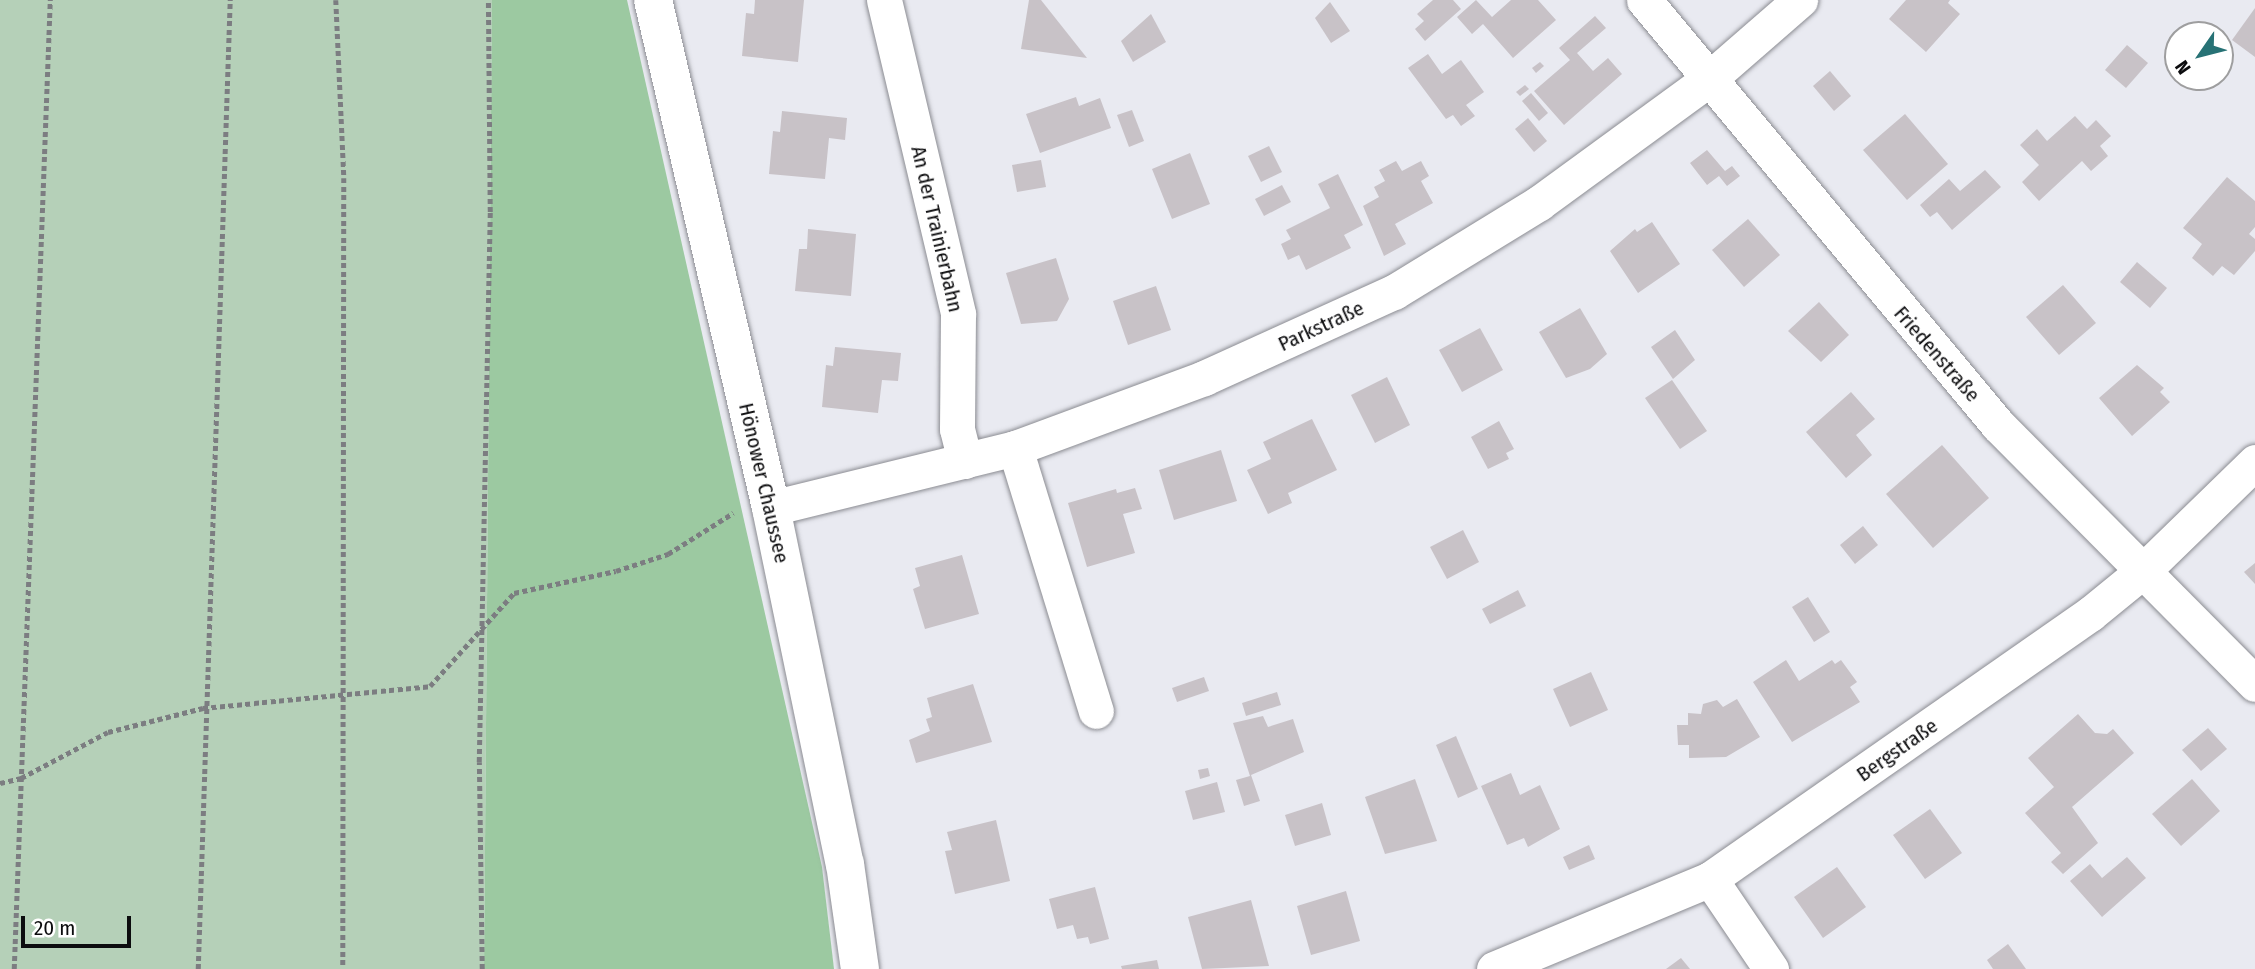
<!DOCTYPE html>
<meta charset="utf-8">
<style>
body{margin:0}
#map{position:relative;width:2255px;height:969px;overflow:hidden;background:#e9eaf1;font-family:"Fira Sans Condensed",sans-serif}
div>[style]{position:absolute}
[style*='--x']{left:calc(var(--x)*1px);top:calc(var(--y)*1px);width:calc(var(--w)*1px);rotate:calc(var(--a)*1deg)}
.green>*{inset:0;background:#b5d0b8}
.forest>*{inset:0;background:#9cc9a1}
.building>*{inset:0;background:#c8c2c7}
.path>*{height:4.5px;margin-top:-2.25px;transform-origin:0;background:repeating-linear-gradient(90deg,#7c7d81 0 5px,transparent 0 8.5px)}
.roads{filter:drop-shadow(0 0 2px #8b8c92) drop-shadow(0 0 2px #8b8c92)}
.street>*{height:35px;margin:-17.5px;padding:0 17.5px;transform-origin:17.5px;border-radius:17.5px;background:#fff}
.secondary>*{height:38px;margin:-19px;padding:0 19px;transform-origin:19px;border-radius:19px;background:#fff}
span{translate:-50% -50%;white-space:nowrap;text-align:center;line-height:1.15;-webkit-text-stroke:6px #fff;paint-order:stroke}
.street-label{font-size:21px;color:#0c0c0e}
.north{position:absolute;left:2164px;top:21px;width:70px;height:70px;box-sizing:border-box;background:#fff;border:2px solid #9e9e9f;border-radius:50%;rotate:235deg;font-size:19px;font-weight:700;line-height:28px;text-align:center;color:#0c0c0e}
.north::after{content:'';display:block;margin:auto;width:24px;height:32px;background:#277275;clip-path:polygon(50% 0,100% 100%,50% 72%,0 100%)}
.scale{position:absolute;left:21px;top:916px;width:110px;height:32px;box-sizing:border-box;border:4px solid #0c0c0e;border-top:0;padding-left:9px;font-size:21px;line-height:24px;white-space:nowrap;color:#0c0c0e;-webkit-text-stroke:5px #fff;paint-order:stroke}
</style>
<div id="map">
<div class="green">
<div style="clip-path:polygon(0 0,492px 0,484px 969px,0 969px)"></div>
</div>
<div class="forest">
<div style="clip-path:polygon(492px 0,627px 0,822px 867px,834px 969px,484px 969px)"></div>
</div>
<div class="building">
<div style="clip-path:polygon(755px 0,804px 0,798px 62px,742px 56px,746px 13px,754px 14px)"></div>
<div style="clip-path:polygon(1029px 0,1041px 0,1087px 58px,1021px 49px)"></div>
<div style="clip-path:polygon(1433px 0,1453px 0,1461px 9px,1425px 41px,1415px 29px,1424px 21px,1417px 14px)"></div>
<div style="clip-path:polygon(1476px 0,1492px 17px,1511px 0,1538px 0,1556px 20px,1513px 58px,1483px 24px,1472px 34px,1457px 17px)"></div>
<div style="clip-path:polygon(1906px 0,1950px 0,1948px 3px,1960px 14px,1926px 52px,1889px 19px)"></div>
<div style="clip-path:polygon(1330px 2px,1350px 31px,1331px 43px,1315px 18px)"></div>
<div style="clip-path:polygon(2255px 8px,2255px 57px,2232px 40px)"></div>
<div style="clip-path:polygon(1151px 14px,1166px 42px,1133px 62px,1121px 41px)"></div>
<div style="clip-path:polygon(1595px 16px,1606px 28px,1577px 53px,1593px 71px,1608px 58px,1622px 74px,1564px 125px,1534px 91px,1570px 60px,1559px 48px)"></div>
<div style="clip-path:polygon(2127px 45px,2148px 63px,2126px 88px,2105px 70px)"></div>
<div style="clip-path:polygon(1428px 54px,1442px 74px,1461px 60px,1484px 92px,1466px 105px,1475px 116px,1461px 126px,1453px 115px,1446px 119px,1408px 68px)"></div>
<div style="clip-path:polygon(1540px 62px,1544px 66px,1536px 73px,1532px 68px)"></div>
<div style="clip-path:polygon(1830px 71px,1851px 96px,1834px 111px,1813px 86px)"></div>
<div style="clip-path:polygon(1525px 85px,1529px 89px,1520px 96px,1516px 92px)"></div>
<div style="clip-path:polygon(1531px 93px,1548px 113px,1539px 121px,1522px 101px)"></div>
<div style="clip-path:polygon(1076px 97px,1079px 106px,1100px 98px,1111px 128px,1040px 153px,1026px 114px)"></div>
<div style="clip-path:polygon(1132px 110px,1144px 141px,1129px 147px,1117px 115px)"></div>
<div style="clip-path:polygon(782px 111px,847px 118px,845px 140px,829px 138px,825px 179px,769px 174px,773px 131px,780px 132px)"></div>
<div style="clip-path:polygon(1905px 114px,1948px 164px,1907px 200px,1863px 150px)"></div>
<div style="clip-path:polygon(2075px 116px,2087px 129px,2096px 120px,2111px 136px,2100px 146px,2108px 156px,2091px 171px,2082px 161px,2039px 201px,2022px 182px,2039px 165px,2020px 145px,2037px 129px,2047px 141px)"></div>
<div style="clip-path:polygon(1528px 118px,1547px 141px,1534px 152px,1515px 129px)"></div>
<div style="clip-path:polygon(1269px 146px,1282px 172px,1261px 182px,1248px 156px)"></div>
<div style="clip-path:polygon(1707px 150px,1725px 171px,1732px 166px,1740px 176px,1727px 186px,1719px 176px,1707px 185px,1690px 163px)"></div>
<div style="clip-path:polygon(1190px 153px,1210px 204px,1172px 219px,1152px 169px)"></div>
<div style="clip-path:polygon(1041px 160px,1046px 187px,1017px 192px,1012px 165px)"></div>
<div style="clip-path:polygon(1396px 161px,1402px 171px,1421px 161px,1429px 176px,1421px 181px,1433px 203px,1395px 224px,1406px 244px,1384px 256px,1363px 206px,1379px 197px,1374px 187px,1385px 181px,1379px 170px)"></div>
<div style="clip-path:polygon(1985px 170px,2001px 187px,1952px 230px,1937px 212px,1930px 217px,1920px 205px,1949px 179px,1960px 191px)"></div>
<div style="clip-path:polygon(1338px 174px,1363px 225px,1344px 235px,1351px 248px,1306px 270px,1299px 255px,1288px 260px,1281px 244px,1291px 239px,1286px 230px,1330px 208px,1318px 184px)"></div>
<div style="clip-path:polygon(2227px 177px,2255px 201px,2255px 227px,2249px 234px,2255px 239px,2255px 251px,2234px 275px,2222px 266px,2213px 276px,2192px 258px,2202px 244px,2183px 228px)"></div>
<div style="clip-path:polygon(1282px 185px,1291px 202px,1264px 216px,1255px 199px)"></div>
<div style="clip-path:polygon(1748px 219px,1780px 255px,1744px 287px,1712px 250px)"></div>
<div style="clip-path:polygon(1652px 222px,1680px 264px,1638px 293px,1610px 251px,1635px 229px,1637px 232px)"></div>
<div style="clip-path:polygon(808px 229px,856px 234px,851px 296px,795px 291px,799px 249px,807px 249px)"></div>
<div style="clip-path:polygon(1056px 258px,1069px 299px,1057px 321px,1021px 324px,1006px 273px)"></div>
<div style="clip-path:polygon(2137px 262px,2167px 288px,2150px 308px,2120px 282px)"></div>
<div style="clip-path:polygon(2063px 285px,2096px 323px,2059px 355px,2026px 317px)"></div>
<div style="clip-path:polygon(1156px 286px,1171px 330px,1128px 345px,1113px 301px)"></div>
<div style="clip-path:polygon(1819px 302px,1849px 335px,1821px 362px,1788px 331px)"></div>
<div style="clip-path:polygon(1580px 308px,1607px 354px,1590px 369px,1566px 378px,1539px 332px)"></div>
<div style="clip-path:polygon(1480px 328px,1503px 370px,1462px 392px,1439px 350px)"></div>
<div style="clip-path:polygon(1675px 330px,1695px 360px,1673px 379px,1651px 347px)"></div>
<div style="clip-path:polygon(835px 347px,901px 353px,898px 381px,882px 380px,878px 413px,822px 407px,826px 365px,833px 366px)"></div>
<div style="clip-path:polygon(2137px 365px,2164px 388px,2160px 392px,2170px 402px,2132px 436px,2099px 398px)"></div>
<div style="clip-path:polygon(1387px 377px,1410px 425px,1375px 443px,1351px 395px)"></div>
<div style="clip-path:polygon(1672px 380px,1707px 431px,1680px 449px,1645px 398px)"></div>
<div style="clip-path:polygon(1851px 392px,1875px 419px,1856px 435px,1872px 455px,1846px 478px,1806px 432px)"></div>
<div style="clip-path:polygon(1312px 419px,1337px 470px,1288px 493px,1292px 503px,1268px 514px,1247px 470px,1271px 459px,1263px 442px)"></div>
<div style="clip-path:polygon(1499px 421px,1514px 449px,1506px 453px,1509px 459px,1488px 469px,1471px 437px)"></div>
<div style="clip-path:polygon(1942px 445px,1989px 498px,1933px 548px,1886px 494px)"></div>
<div style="clip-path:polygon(1221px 450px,1237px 501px,1174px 520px,1159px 470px)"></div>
<div style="clip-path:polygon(1135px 488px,1142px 509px,1123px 514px,1135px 553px,1087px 567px,1068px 503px,1116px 489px,1117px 493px)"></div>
<div style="clip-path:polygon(1863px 526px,1878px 545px,1855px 564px,1840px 545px)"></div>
<div style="clip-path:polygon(1463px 530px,1479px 562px,1447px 579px,1430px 547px)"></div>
<div style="clip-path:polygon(962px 555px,979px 614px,925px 629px,913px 589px,920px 586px,915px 568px)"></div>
<div style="clip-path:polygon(2255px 563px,2255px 584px,2244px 572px)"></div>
<div style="clip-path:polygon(1518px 590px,1526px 606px,1490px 624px,1482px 609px)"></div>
<div style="clip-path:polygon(1808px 597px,1830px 632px,1814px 642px,1792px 607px)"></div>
<div style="clip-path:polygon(1786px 660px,1799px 681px,1832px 660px,1835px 664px,1841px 660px,1857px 682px,1850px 687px,1860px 702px,1792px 742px,1753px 682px)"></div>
<div style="clip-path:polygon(1591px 672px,1608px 710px,1570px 727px,1553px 689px)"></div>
<div style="clip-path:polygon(1204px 677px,1209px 691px,1177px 702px,1172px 688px)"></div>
<div style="clip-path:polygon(973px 684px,992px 742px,916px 763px,909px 740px,930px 731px,926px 719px,932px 717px,927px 698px)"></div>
<div style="clip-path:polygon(1277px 692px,1281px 705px,1246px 716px,1242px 703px)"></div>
<div style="clip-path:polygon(1737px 699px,1760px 737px,1726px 757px,1689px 758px,1689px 745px,1678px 745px,1677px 725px,1688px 725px,1688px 713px,1701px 714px,1703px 704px,1717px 700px,1723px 707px)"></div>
<div style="clip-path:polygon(2078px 714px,2095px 733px,2107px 734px,2113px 729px,2134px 753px,2072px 807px,2098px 843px,2063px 874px,2051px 862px,2061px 853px,2025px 813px,2054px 787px,2028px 758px)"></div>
<div style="clip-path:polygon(1263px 716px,1268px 727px,1293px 719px,1304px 752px,1251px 775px,1260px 801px,1244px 806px,1236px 780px,1250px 776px,1233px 723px)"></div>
<div style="clip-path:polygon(2208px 728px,2227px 749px,2201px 771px,2182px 750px)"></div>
<div style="clip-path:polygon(1456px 736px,1478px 789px,1458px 798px,1436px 745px)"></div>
<div style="clip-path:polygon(1208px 768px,1210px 776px,1200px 779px,1198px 770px)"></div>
<div style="clip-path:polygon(1511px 773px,1520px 795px,1540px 785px,1560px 829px,1528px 847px,1524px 838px,1507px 845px,1481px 786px)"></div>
<div style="clip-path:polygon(1415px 779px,1437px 841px,1385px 854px,1365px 797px)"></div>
<div style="clip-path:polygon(2192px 779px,2220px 811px,2181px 846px,2152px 814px)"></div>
<div style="clip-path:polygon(1217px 782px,1225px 812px,1193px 820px,1185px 791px)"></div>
<div style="clip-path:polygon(1322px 803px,1331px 835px,1295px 846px,1285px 815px)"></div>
<div style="clip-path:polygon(1930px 809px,1962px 853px,1925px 879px,1893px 835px)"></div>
<div style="clip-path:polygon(996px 820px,1010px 881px,955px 894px,945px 851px,952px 850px,947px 832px)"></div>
<div style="clip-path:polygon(1589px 845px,1595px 859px,1569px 870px,1563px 857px)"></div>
<div style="clip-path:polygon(2127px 857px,2146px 878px,2102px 917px,2070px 881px,2090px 864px,2102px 878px)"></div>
<div style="clip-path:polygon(1837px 867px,1866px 907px,1823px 938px,1794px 897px)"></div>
<div style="clip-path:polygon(1095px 887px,1109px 939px,1090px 944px,1088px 937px,1077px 939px,1073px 925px,1057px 929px,1049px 899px)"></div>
<div style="clip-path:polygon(1346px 891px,1360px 941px,1311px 955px,1297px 906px)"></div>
<div style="clip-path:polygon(1251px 900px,1269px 966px,1202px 969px,1188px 917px)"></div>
<div style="clip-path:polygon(2008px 944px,2026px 969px,1993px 969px,1987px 960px)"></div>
<div style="clip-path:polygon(1681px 958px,1690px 969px,1666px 969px)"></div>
<div style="clip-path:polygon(1157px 960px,1159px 969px,1122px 969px,1121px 966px)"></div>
</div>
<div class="path">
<div style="--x:336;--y:0;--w:178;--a:87.4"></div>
<div style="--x:344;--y:178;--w:791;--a:90.07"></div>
<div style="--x:0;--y:783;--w:22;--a:-13"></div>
<div style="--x:21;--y:778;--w:98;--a:-27.9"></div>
<div style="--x:108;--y:732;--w:98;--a:-14.2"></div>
<div style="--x:203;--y:708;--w:228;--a:-5.5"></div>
<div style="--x:430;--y:686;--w:125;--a:-47.9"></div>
<div style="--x:514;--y:593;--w:104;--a:-12.2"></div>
<div style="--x:616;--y:571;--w:55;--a:-18.1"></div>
<div style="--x:668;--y:554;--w:77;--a:-32.2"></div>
<div style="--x:14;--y:969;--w:970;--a:-87.87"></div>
<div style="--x:198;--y:969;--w:970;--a:-88.11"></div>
<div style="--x:482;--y:969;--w:207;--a:-90.8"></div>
<div style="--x:479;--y:762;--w:550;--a:-88.85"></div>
<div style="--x:490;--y:212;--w:212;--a:-90.5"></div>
</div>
<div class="roads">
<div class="street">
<div style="--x:884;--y:0;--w:323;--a:76.7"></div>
<div style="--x:958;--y:314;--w:115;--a:90.5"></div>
<div style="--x:957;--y:429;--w:33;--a:76"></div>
<div style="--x:1644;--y:0;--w:553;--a:50.21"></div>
<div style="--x:1998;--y:425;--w:365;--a:45.2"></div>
<div style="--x:1015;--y:448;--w:275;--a:72.9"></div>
<div style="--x:771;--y:508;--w:251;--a:-13.8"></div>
<div style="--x:1015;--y:448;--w:202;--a:-20.3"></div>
<div style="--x:1204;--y:378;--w:209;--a:-24.4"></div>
<div style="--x:1394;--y:292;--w:170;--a:-31.5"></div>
<div style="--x:1539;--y:203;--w:210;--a:-36.1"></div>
<div style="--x:1709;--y:79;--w:121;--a:-41"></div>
<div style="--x:1710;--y:879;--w:109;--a:55.9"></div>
<div style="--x:1494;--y:969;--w:234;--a:-22.6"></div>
<div style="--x:1710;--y:879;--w:463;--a:-34.9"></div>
<div style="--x:2090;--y:614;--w:70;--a:-39.2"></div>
<div style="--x:2144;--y:570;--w:155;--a:-44.2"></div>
</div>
<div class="secondary">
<div style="--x:653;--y:0;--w:522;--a:76.92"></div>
<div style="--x:771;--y:508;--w:364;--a:78.3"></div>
<div style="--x:845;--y:864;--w:106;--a:81.9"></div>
</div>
</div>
<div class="street-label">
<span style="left:937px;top:229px;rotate:77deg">An der Trainierbahn</span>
<span style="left:1321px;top:326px;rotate:-25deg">Parkstraße</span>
<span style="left:1937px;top:354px;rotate:49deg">Friedenstraße</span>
<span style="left:764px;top:483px;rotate:77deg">Hönower Chaussee</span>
<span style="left:1897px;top:750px;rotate:-35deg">Bergstraße</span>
</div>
<div class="north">N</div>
<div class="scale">20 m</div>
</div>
